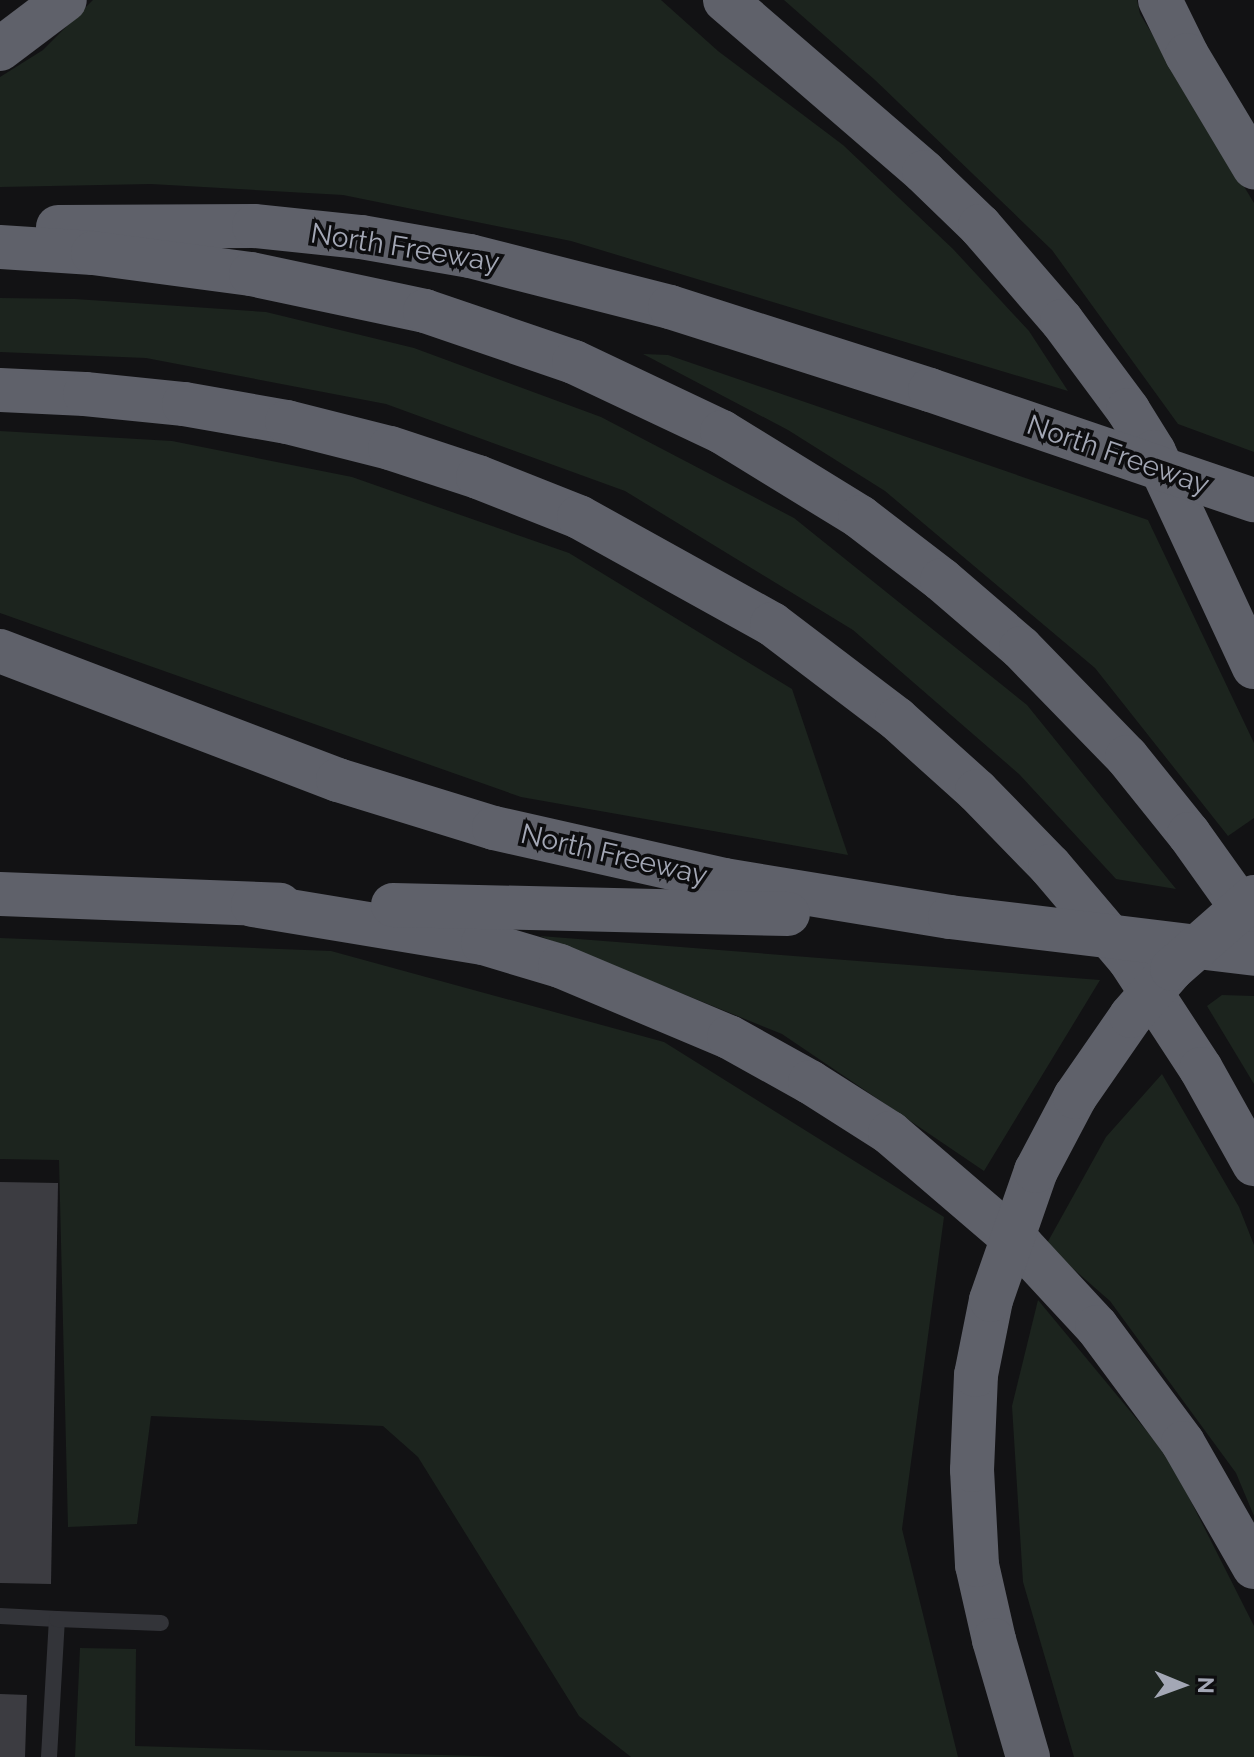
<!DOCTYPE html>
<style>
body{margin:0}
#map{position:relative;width:1254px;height:1757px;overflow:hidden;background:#121214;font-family:Raleway,sans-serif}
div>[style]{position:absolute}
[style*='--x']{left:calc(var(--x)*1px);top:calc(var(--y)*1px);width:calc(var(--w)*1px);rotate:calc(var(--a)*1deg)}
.green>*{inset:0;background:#1c241e}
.building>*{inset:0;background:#3c3c41}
.lane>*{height:16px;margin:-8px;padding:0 8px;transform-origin:8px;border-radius:8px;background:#333439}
.highway>*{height:44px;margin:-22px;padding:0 22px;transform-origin:22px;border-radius:22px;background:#5f616a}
.highway-bridge>*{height:44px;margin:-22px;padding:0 22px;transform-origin:22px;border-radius:22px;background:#5f616a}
span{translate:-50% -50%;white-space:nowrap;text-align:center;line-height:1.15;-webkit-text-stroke:7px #0d0d0f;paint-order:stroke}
.street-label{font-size:28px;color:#a3a7b5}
.north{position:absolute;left:1142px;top:1645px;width:80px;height:80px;-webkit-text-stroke:6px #0d0d0f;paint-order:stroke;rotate:91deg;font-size:22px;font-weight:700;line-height:32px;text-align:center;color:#a3a7b5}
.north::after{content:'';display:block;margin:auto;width:28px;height:36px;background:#a3a7b5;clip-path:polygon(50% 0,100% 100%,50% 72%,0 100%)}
</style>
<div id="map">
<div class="green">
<div style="clip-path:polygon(93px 0,661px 0,718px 51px,843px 145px,953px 249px,1029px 331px,1068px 391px,571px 241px,343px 195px,151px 184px,0 187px,0 77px,43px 50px)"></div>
<div style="clip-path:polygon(784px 0,1137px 0,1140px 14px,1254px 203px,1254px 452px,1178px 424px,1052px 250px,875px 80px)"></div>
<div style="clip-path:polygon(0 298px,75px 299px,266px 312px,414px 348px,601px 417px,794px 518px,1027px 705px,1176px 889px,1116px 879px,1019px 774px,853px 630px,625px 491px,386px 404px,146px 358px,0 352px)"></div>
<div style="clip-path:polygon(643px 354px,668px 355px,1148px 520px,1254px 743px,1254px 818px,1228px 836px,1095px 668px,885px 491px,788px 430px)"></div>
<div style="clip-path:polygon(0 431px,172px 441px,352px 477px,569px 553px,792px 689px,848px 855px,521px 797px,0 613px)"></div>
<div style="clip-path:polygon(540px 936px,1100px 980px,984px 1171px,782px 1034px)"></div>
<div style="clip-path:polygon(0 938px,331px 951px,664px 1042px,944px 1217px,902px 1529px,958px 1757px,631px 1757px,579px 1716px,418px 1457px,383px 1426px,151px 1416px,137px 1524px,68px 1527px,59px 1160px,0 1159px)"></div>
<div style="clip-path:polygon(1222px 995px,1254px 996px,1254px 1084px,1207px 1006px)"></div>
<div style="clip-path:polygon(1162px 1074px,1239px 1207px,1254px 1245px,1254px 1516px,1236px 1473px,1110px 1301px,1046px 1245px,1106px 1137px)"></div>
<div style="clip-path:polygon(1038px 1300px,1169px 1458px,1254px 1626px,1254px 1757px,1074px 1757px,1023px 1582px,1012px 1406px)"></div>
<div style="clip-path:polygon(80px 1648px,136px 1649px,135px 1746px,510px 1757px,75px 1757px)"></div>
</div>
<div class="building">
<div style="clip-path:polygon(0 1182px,58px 1183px,51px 1584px,0 1583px)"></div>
<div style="clip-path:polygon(0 1694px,27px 1695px,25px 1757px,0 1757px)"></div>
</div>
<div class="lane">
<div style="--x:0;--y:1616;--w:57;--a:3"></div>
<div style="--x:49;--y:1757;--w:138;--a:-86.7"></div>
<div style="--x:57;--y:1619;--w:104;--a:2.2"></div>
</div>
<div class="highway">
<div style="--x:725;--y:0;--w:263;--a:40.8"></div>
<div style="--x:924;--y:172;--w:78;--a:44"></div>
<div style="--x:980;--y:226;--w:125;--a:49.2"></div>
<div style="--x:1062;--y:321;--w:111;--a:53.4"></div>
<div style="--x:1128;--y:410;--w:49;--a:58.2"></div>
<div style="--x:1154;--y:452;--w:237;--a:65.1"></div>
<div style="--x:1160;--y:0;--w:61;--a:63.9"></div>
<div style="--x:1187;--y:55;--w:131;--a:59.1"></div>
<div style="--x:0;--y:49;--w:81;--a:-37"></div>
<div style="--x:58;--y:227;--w:196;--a:-0.3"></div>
<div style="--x:254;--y:226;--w:108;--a:5.9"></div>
<div style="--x:361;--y:237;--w:111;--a:9.9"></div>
<div style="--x:470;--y:256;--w:206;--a:14.3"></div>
<div style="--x:670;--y:307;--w:273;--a:17.7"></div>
<div style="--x:0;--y:247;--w:93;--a:3.7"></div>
<div style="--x:93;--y:253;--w:159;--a:7.6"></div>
<div style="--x:251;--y:274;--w:178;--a:12"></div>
<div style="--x:425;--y:311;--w:157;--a:18.9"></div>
<div style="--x:574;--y:362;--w:164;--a:25.3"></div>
<div style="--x:722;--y:432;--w:162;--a:31.6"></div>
<div style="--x:860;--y:517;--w:103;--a:37.5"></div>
<div style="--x:942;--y:580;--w:104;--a:40.7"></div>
<div style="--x:1021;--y:648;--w:152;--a:45.8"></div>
<div style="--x:1127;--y:757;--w:99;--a:51.2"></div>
<div style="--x:1189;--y:834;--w:112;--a:54.5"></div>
<div style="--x:0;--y:390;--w:85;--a:2.7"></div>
<div style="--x:85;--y:394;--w:100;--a:5.8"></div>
<div style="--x:184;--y:404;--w:105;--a:9.9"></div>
<div style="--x:287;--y:422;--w:106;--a:14.2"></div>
<div style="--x:390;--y:448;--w:93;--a:18.2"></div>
<div style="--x:478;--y:477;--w:109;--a:21.6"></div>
<div style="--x:579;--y:517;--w:221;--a:29"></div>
<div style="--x:772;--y:624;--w:157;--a:37.2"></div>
<div style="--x:897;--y:719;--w:108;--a:42"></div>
<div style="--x:977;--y:791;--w:105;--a:45.8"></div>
<div style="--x:1050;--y:866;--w:122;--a:49.7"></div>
<div style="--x:1129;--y:959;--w:131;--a:56.8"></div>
<div style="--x:1201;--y:1069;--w:109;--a:60.8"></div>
<div style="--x:0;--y:651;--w:362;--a:20.9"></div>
<div style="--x:338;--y:780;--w:163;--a:17.1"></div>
<div style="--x:494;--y:828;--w:236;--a:12.7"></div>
<div style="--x:724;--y:880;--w:229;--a:9.3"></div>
<div style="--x:0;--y:894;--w:280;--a:2.2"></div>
<div style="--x:253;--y:905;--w:233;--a:9.4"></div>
<div style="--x:483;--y:943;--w:80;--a:16.6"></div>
<div style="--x:560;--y:966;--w:183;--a:22.8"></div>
<div style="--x:729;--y:1037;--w:93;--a:29.1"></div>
<div style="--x:810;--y:1082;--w:95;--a:32.5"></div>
<div style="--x:890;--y:1133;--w:174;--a:40.6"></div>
<div style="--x:1022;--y:1246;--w:110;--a:47.2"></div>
<div style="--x:1097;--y:1327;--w:144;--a:53.4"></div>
<div style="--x:1183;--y:1443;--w:143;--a:60.2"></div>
<div style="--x:393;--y:905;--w:395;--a:1.3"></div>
<div style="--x:977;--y:1565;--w:77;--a:77.2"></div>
<div style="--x:994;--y:1640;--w:122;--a:73.8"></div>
</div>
<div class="highway-bridge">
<div style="--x:930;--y:390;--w:342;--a:18.8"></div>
<div style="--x:950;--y:917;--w:306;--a:6.9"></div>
<div style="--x:977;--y:1565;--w:95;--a:-93"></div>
<div style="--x:972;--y:1470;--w:95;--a:-87.6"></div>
<div style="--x:976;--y:1375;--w:76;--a:-78.7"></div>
<div style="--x:991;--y:1300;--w:137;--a:-70.8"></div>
<div style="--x:1036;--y:1171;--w:84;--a:-62.2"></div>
<div style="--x:1075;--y:1097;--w:98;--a:-55.3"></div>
<div style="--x:1131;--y:1016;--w:62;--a:-48.9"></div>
<div style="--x:1172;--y:969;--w:109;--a:-41.3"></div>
</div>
<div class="street-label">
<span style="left:405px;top:248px;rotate:9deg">North Freeway</span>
<span style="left:1118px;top:455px;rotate:19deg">North Freeway</span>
<span style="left:614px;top:855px;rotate:13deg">North Freeway</span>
</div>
<div class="north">N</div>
</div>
